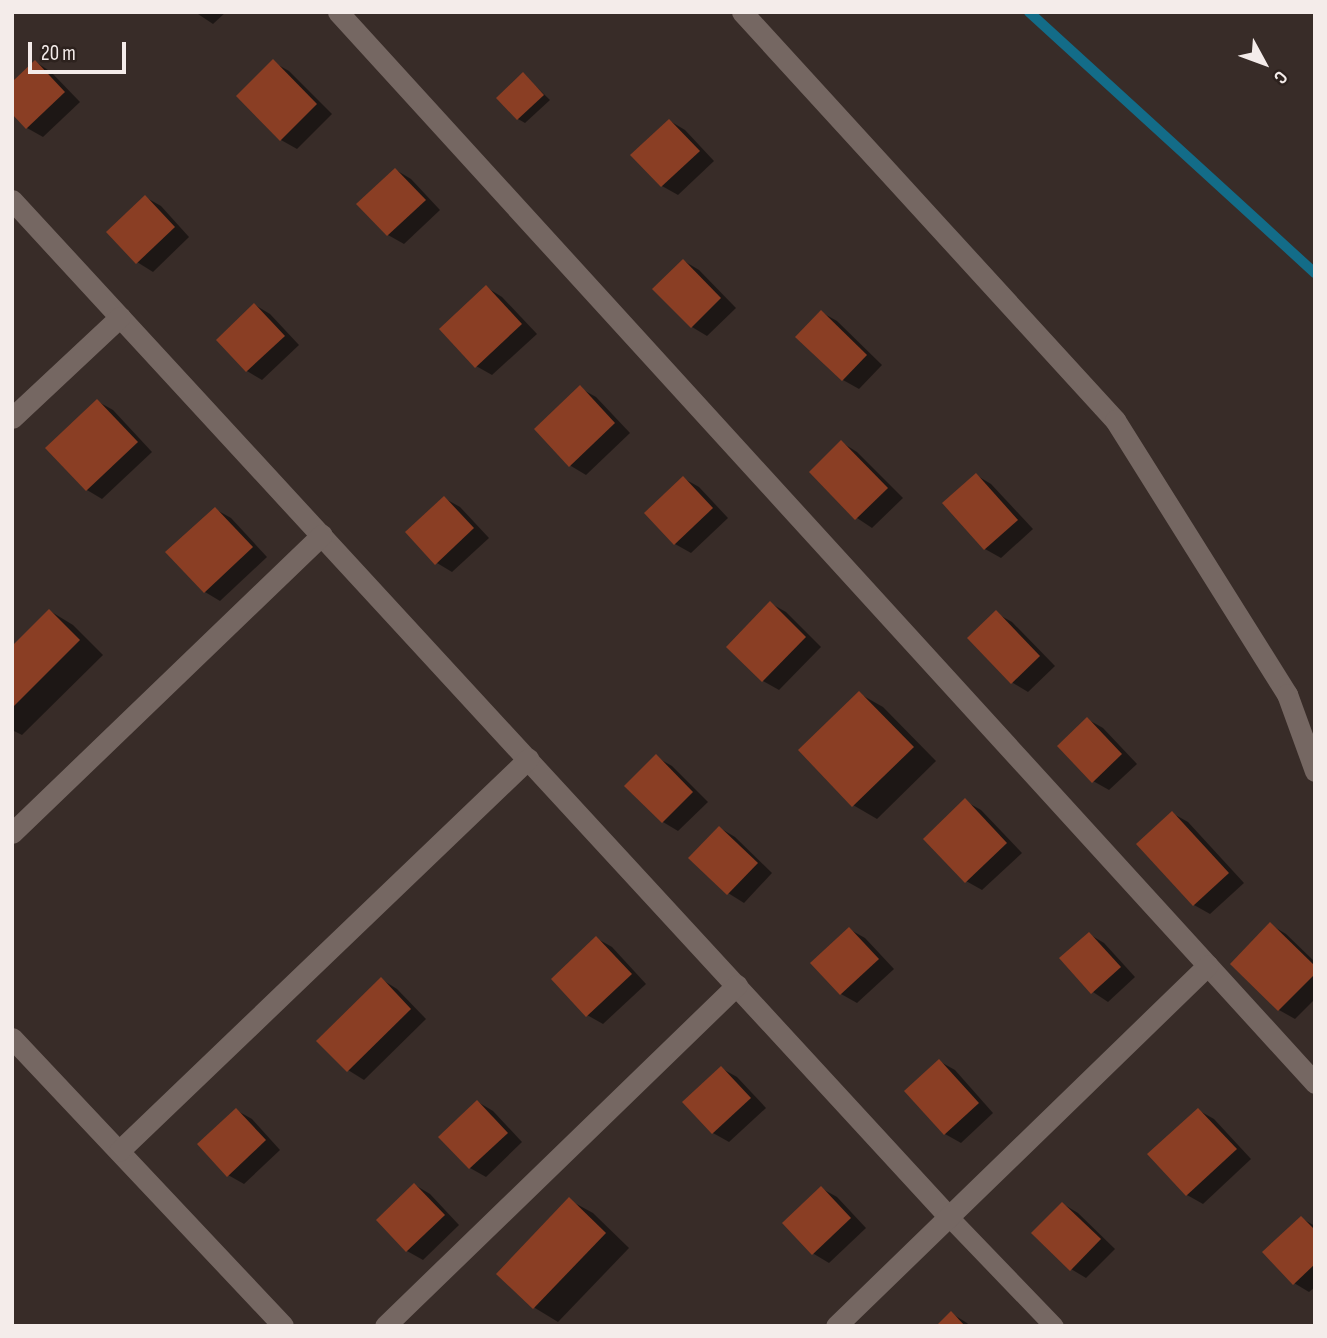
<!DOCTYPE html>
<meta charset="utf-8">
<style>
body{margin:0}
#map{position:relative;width:1327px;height:1338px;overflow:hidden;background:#382c28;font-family:"Sofia Sans Condensed",sans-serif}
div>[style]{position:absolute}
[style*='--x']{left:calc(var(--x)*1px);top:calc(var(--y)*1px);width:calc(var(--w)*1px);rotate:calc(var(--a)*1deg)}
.shadow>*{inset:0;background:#0007}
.stream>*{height:10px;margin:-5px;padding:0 5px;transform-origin:5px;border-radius:5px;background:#136c88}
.building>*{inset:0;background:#8a3e24}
.lane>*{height:19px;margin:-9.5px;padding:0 9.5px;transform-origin:9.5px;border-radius:9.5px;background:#756762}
.street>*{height:21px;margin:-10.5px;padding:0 10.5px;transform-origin:10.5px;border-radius:10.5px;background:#756762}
.secondary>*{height:21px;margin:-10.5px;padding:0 10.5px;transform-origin:10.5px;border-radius:10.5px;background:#756762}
span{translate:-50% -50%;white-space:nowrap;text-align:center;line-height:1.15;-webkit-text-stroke:6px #2d221e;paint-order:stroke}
.frame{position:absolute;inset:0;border:14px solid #f4ecea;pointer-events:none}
.north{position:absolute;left:1229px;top:28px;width:70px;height:70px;-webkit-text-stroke:5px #2d221e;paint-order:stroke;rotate:131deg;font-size:19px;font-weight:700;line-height:28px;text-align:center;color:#f4ecea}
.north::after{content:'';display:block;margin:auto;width:24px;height:32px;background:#f4ecea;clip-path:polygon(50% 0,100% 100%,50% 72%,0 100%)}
.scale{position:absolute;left:28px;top:42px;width:98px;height:32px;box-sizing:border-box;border:4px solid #f4ecea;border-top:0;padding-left:9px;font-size:21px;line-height:24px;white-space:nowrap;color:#f4ecea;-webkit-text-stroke:5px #2d221e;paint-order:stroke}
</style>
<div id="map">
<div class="shadow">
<div style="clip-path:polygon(195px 12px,226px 12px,213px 24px)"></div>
<div style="clip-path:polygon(36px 62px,51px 72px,80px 102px,43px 137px,27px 128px)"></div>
<div style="clip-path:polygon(273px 62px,289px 71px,332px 114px,297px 149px,281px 140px,238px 96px)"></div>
<div style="clip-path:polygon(523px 74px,550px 100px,525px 123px,518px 119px)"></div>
<div style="clip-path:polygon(670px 121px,685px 130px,714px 161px,678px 195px,662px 186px)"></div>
<div style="clip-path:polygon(396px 170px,411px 179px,440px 210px,404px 244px,388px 235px)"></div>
<div style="clip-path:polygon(145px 197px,161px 206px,189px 237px,153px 272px,137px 262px)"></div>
<div style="clip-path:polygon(684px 261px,699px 270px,736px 308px,707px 336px,692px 327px)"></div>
<div style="clip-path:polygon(486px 287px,502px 297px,537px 334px,492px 375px,476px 366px)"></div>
<div style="clip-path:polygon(255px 305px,270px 314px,299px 345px,262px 380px,247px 371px)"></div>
<div style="clip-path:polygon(821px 312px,837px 321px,882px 365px,859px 389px,843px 380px,798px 336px)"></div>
<div style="clip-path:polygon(580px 388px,596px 397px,630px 433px,586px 475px,571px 466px,536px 429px)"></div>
<div style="clip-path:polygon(97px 401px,113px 410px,152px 452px,102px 499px,87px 490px)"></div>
<div style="clip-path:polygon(841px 442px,857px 452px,903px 498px,872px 528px,857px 518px)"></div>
<div style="clip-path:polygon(976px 475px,991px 484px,1033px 529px,1001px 558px,985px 549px)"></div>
<div style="clip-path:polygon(683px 478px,699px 487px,728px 518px,691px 553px,675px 544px)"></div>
<div style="clip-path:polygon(444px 498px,460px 507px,489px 538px,452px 572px,437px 563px)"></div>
<div style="clip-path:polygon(215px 509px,231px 518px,267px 557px,220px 601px,205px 592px)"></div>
<div style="clip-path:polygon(770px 603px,786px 612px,821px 647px,779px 690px,763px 681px)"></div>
<div style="clip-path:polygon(50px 611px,73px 625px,103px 655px,22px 735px,12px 730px,12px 648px)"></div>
<div style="clip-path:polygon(996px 613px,1012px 622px,1055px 666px,1028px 692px,1013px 683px,970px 638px)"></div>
<div style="clip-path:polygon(860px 694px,883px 707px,936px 761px,877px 819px,853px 805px)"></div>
<div style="clip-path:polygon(1087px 719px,1103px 728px,1137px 764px,1109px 790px,1093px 781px)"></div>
<div style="clip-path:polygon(656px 757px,672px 766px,708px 802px,678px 831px,663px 822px)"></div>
<div style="clip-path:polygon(965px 801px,981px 810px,1022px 853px,982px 890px,966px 881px)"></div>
<div style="clip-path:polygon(1172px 813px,1188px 822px,1244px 883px,1210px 914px,1194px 905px)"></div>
<div style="clip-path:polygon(720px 828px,735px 837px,772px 873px,744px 903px,728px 893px)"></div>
<div style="clip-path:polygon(1271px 925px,1286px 934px,1315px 962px,1315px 999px,1295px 1019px,1279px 1010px,1232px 964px)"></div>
<div style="clip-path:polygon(849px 929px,865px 938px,894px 969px,857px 1003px,841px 994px,812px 963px)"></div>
<div style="clip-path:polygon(1089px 934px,1104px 943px,1135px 977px,1108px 1002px,1093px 992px)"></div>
<div style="clip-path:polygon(596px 938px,612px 947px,646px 984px,603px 1024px,587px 1015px)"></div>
<div style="clip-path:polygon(381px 979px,397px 989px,426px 1019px,364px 1080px,348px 1070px)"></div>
<div style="clip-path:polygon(939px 1061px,955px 1070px,993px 1113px,961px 1143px,945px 1134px)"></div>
<div style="clip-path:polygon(721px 1068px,737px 1077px,766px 1108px,729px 1142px,713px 1133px,684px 1102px)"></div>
<div style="clip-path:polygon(478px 1102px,493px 1111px,522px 1142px,486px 1177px,470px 1168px)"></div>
<div style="clip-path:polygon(236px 1110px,252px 1119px,280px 1150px,244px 1184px,228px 1175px)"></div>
<div style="clip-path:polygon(1198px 1110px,1214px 1119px,1251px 1159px,1203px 1204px,1187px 1195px)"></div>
<div style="clip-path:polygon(415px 1185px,430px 1194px,459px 1225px,423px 1260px,407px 1251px)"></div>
<div style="clip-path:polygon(821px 1188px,837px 1197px,866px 1228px,829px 1263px,814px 1254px,785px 1223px)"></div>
<div style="clip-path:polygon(569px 1200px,593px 1213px,629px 1248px,558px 1322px,535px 1308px,498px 1274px)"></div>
<div style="clip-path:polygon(1063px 1204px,1078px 1213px,1115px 1249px,1086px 1278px,1071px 1269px)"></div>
<div style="clip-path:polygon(1301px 1218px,1315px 1226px,1315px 1287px,1309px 1292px,1294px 1283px)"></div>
<div style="clip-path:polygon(951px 1313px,967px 1323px,970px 1326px,938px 1326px)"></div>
</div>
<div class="stream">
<div style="--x:1029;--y:12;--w:387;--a:42.4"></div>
</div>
<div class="building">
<div style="clip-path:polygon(273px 59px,317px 104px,280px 141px,236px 96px)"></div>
<div style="clip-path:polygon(35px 60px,65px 92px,26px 129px,12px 114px,12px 82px)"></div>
<div style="clip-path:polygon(523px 72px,544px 95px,517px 120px,496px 98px)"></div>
<div style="clip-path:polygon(669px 119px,700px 151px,661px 187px,630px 155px)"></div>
<div style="clip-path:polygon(395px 168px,426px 200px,387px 236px,356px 204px)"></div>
<div style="clip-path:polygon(145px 195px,175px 227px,136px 264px,106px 232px)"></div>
<div style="clip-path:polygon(683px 259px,721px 298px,691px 328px,652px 289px)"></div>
<div style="clip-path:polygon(486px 285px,522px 324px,475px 368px,439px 329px)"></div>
<div style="clip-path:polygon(254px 303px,285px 336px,246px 372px,216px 340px)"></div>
<div style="clip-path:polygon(821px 310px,867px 355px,842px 381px,795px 337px)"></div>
<div style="clip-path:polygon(580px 385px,615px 423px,569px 467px,534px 429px)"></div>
<div style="clip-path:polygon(97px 399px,138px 442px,86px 491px,45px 448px)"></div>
<div style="clip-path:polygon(841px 440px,888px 488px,855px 520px,809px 472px)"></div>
<div style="clip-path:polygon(976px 473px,1018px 520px,984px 550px,942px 503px)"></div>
<div style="clip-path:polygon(683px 476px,713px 508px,674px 545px,644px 513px)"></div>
<div style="clip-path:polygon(444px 496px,474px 528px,435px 565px,405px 532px)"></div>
<div style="clip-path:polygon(215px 507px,253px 547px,204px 593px,165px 552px)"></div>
<div style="clip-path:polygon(770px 601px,806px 637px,762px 682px,726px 647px)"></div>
<div style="clip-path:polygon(49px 609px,80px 640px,12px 708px,12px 646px)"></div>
<div style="clip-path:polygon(996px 610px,1040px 656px,1011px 684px,967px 638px)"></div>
<div style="clip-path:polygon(859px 691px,914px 747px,852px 807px,798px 750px)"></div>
<div style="clip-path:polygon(1087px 717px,1122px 754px,1092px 783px,1057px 746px)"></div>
<div style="clip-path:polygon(656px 754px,693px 792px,662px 823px,624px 786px)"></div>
<div style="clip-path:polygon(965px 798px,1007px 843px,965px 883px,923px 839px)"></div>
<div style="clip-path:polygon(1172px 811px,1229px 873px,1193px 906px,1136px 844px)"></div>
<div style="clip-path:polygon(719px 826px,758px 863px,727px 895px,688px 858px)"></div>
<div style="clip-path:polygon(1270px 922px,1315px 966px,1315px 974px,1278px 1011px,1230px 964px)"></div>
<div style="clip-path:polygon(849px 927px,879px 959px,840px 995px,810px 963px)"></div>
<div style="clip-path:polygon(1089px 932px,1121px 967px,1091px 994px,1059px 958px)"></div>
<div style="clip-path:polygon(596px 936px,632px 974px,586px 1017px,551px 979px)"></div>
<div style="clip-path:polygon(381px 977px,411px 1009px,347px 1072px,316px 1041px)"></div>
<div style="clip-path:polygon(939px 1059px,979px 1103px,944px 1135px,904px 1091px)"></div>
<div style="clip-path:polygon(721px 1066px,751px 1098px,712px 1134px,682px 1102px)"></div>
<div style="clip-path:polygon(477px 1100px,508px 1133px,469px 1169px,438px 1137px)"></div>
<div style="clip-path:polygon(236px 1108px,266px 1140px,227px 1177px,197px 1144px)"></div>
<div style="clip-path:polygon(1198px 1108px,1237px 1149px,1186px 1196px,1147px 1154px)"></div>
<div style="clip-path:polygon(414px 1183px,445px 1215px,406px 1252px,376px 1220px)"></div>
<div style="clip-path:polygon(821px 1186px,851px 1218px,812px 1255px,782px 1223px)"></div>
<div style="clip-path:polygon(569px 1197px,606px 1233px,533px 1309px,496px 1274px)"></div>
<div style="clip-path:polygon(1062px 1202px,1101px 1239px,1070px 1271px,1031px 1233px)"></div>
<div style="clip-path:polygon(1301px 1216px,1315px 1230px,1315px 1264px,1293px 1285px,1262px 1252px)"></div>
<div style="clip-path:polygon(951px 1311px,965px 1326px,936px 1326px)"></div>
</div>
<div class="lane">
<div style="--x:949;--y:1217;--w:151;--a:46.1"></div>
</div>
<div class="street">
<div style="--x:338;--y:12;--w:1450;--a:47.63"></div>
<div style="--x:12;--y:200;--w:1383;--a:47.34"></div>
<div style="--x:12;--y:418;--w:148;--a:-43.1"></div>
<div style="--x:12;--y:833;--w:430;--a:-43.9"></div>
<div style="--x:12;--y:1038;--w:395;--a:46.7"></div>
<div style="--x:119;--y:1151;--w:567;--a:-43.78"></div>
<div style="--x:385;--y:1326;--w:490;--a:-44.1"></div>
<div style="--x:836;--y:1326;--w:518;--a:-44.14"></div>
</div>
<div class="secondary">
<div style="--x:742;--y:12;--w:553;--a:47.57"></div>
<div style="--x:1115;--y:420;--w:324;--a:57.9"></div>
<div style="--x:1287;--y:694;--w:82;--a:70"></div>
</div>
<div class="frame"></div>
<div class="north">С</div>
<div class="scale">20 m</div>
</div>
